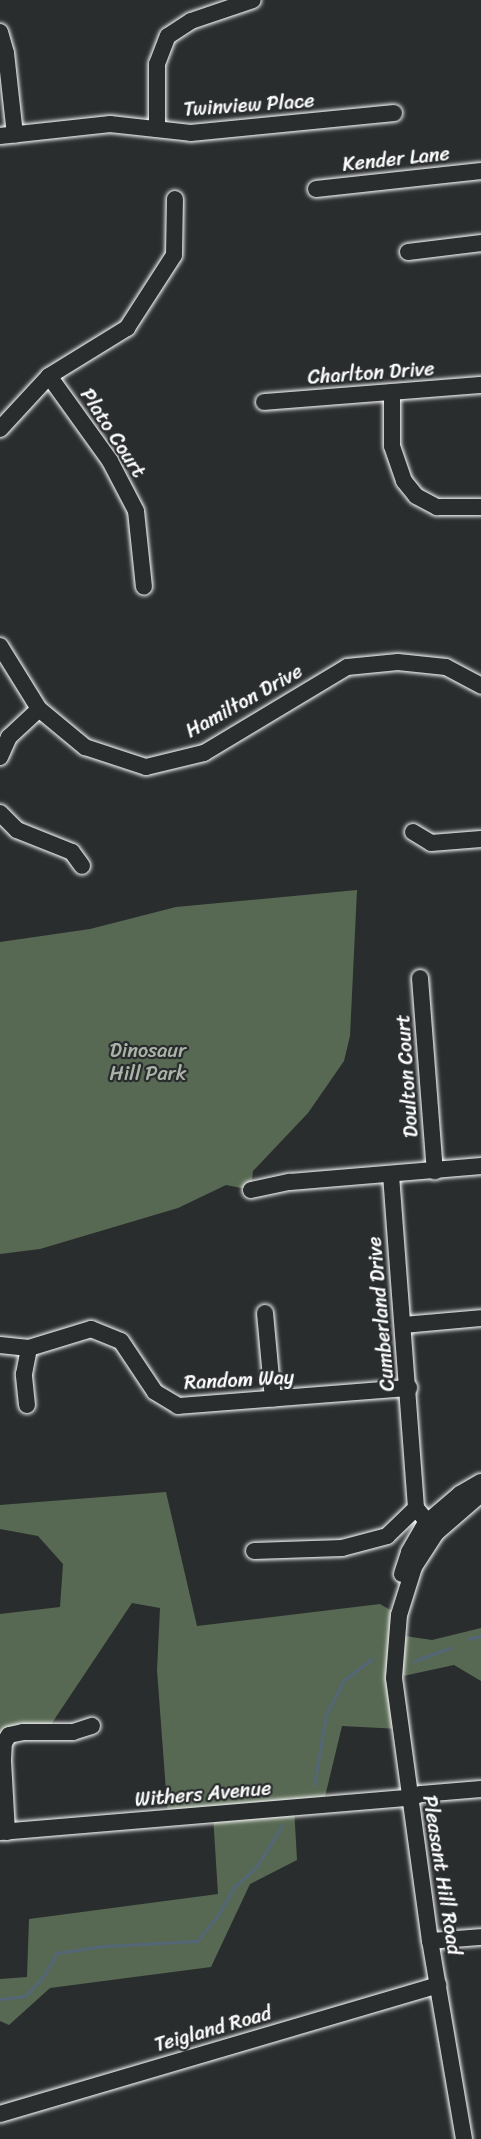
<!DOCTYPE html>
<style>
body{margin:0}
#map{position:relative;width:481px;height:2139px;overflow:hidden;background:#2a2d2e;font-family:Sriracha,sans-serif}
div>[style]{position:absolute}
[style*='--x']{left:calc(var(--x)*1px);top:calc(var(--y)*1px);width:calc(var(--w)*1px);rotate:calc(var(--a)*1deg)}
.green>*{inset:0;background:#586953}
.stream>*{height:3px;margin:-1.5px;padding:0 1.5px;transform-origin:1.5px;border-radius:1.5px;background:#546777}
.roads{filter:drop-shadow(0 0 2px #fff) drop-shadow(0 0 2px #fff)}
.minor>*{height:16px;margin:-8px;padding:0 8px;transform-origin:8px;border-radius:8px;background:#2a2d2e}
span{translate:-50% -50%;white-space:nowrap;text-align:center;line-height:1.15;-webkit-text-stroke:4.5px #2a2d2e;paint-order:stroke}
.street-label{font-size:20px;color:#fff}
.park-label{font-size:20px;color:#acb4a9}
</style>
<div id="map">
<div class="green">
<div style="clip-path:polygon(357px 890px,350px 1036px,344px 1061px,308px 1113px,253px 1171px,251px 1190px,226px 1185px,178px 1208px,40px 1249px,0 1254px,0 942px,90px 929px,176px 907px)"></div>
<div style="clip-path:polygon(166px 1492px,197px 1626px,380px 1604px,399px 1615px,398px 1635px,432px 1640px,481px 1628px,481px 1681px,454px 1665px,394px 1678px,400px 1729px,342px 1726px,323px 1805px,294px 1807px,297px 1860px,250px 1884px,211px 1967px,50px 1988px,9px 2025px,0 2021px,0 1979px,27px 1977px,29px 1919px,218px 1894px,213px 1815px,168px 1818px,157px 1670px,160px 1608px,132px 1603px,46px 1732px,9px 1735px,0 1832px,0 1614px,60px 1607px,63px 1564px,38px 1536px,0 1529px,0 1505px)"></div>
</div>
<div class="stream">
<div style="--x:468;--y:1639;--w:13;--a:-13"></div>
<div style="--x:414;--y:1661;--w:38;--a:-20"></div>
<div style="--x:314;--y:1785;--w:71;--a:-80.3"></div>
<div style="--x:326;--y:1715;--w:39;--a:-63"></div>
<div style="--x:344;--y:1680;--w:35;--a:-37"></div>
<div style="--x:0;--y:1999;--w:25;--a:-7"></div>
<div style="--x:25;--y:1996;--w:26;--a:-47"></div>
<div style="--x:43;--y:1977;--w:28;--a:-60"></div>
<div style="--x:57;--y:1953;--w:47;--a:-8.7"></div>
<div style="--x:103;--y:1946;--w:94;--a:-3"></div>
<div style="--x:197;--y:1941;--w:33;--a:-51"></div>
<div style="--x:218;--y:1915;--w:34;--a:-60"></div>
<div style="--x:235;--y:1886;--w:30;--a:-42"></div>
<div style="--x:257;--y:1866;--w:48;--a:-58.6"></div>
</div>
<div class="roads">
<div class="minor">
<div style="--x:0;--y:32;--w:22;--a:74"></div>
<div style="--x:6;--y:53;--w:82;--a:83.7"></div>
<div style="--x:157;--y:129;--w:65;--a:-90"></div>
<div style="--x:157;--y:64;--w:30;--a:-69"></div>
<div style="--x:168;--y:36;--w:27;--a:-33"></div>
<div style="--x:191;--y:21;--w:65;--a:-18.7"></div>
<div style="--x:0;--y:136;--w:111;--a:-6.2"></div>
<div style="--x:110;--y:124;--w:81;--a:6.3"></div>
<div style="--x:191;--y:133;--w:204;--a:-5.6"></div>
<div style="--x:316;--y:189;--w:166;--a:-6.2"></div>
<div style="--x:408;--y:252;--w:74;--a:-7"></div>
<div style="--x:49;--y:376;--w:105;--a:54.3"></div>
<div style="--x:110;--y:461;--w:56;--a:62.5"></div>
<div style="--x:136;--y:511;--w:76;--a:84"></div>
<div style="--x:392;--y:392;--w:54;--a:90"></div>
<div style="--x:392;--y:446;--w:37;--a:71"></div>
<div style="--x:404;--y:481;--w:19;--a:51"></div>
<div style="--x:416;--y:496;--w:24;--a:28"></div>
<div style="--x:437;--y:507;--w:44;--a:0"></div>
<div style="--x:264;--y:402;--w:218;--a:-4.5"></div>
<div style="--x:0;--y:429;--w:72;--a:-47.2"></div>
<div style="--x:49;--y:376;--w:92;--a:-31.6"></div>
<div style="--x:127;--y:328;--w:87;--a:-57.2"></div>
<div style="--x:174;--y:255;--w:56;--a:-89"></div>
<div style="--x:0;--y:646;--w:74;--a:58.2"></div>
<div style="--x:39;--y:709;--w:60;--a:39.6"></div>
<div style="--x:85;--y:747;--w:64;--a:18.2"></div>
<div style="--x:146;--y:767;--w:60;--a:-13.6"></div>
<div style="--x:204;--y:753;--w:167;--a:-31"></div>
<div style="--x:347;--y:667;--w:51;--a:-5.6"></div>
<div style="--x:398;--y:662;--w:48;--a:5.9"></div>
<div style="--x:446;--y:667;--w:40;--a:28"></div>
<div style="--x:0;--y:757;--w:22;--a:-66"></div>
<div style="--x:9;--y:737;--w:41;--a:-43"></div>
<div style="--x:0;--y:813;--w:24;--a:45"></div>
<div style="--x:17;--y:830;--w:59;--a:21.8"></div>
<div style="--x:72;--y:852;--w:17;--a:54"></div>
<div style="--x:413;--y:832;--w:21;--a:31"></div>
<div style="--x:431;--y:843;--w:50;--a:-4.6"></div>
<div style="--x:420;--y:978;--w:194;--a:85.6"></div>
<div style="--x:391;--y:1175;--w:334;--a:85.7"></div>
<div style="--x:416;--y:1508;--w:32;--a:51"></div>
<div style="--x:251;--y:1190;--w:40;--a:-12"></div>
<div style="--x:290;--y:1182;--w:192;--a:-4.8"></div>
<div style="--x:265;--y:1313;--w:86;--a:84.7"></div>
<div style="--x:403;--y:1325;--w:78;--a:-5.1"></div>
<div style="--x:0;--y:1345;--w:29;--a:6"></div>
<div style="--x:29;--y:1348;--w:65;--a:-17"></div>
<div style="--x:91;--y:1329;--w:32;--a:22"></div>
<div style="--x:121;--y:1341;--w:61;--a:56.3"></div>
<div style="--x:155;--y:1392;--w:27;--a:31"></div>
<div style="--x:178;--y:1406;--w:232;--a:-4.5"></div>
<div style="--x:27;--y:1405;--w:31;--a:-96"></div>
<div style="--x:24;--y:1374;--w:26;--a:-79"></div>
<div style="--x:254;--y:1551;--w:88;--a:-2"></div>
<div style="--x:342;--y:1548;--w:47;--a:-14.9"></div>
<div style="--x:387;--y:1536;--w:40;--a:-44"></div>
<div style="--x:402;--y:1574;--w:23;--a:-72"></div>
<div style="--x:409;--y:1552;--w:34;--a:-60"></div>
<div style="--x:426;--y:1523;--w:45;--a:-40.5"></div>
<div style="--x:460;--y:1494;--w:24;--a:-30"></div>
<div style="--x:0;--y:1832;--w:410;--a:-4.8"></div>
<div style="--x:409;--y:1798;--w:13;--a:-18"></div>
<div style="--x:421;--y:1794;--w:60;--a:-4.8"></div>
<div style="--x:7;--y:1832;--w:72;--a:-93.2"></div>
<div style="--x:3;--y:1760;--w:17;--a:-87"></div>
<div style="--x:4;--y:1743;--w:9;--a:-58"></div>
<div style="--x:9;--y:1735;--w:14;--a:-12"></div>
<div style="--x:23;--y:1732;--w:50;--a:0"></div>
<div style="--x:73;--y:1732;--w:20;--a:-18"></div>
<div style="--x:430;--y:1941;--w:51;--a:-4.5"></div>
<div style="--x:0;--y:2114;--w:457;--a:-16.4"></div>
<div style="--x:464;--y:2139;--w:201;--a:-99.7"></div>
<div style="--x:430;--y:1941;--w:265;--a:-97.8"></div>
<div style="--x:394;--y:1678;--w:63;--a:-85.5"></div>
<div style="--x:399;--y:1615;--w:50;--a:-72.6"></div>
<div style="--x:414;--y:1567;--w:40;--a:-57.1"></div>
<div style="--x:436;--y:1533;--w:60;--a:-40.9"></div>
</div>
</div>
<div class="street-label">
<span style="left:249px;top:105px;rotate:-4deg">Twinview Place</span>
<span style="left:396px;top:159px;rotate:-6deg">Kender Lane</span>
<span style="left:371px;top:373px;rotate:-4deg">Charlton Drive</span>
<span style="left:113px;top:433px;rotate:57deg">Plato Court</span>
<span style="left:244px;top:701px;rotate:-29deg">Hamilton Drive</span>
<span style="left:407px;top:1076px;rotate:-94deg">Doulton Court</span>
<span style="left:381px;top:1314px;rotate:-95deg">Cumberland Drive</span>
<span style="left:239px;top:1380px;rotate:-3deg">Random Way</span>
<span style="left:203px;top:1794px;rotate:-5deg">Withers Avenue</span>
<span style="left:442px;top:1875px;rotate:81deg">Pleasant Hill Road</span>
<span style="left:213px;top:2029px;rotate:-16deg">Teigland Road</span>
</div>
<div class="park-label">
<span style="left:148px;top:1062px">Dinosaur<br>Hill Park</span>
</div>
</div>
